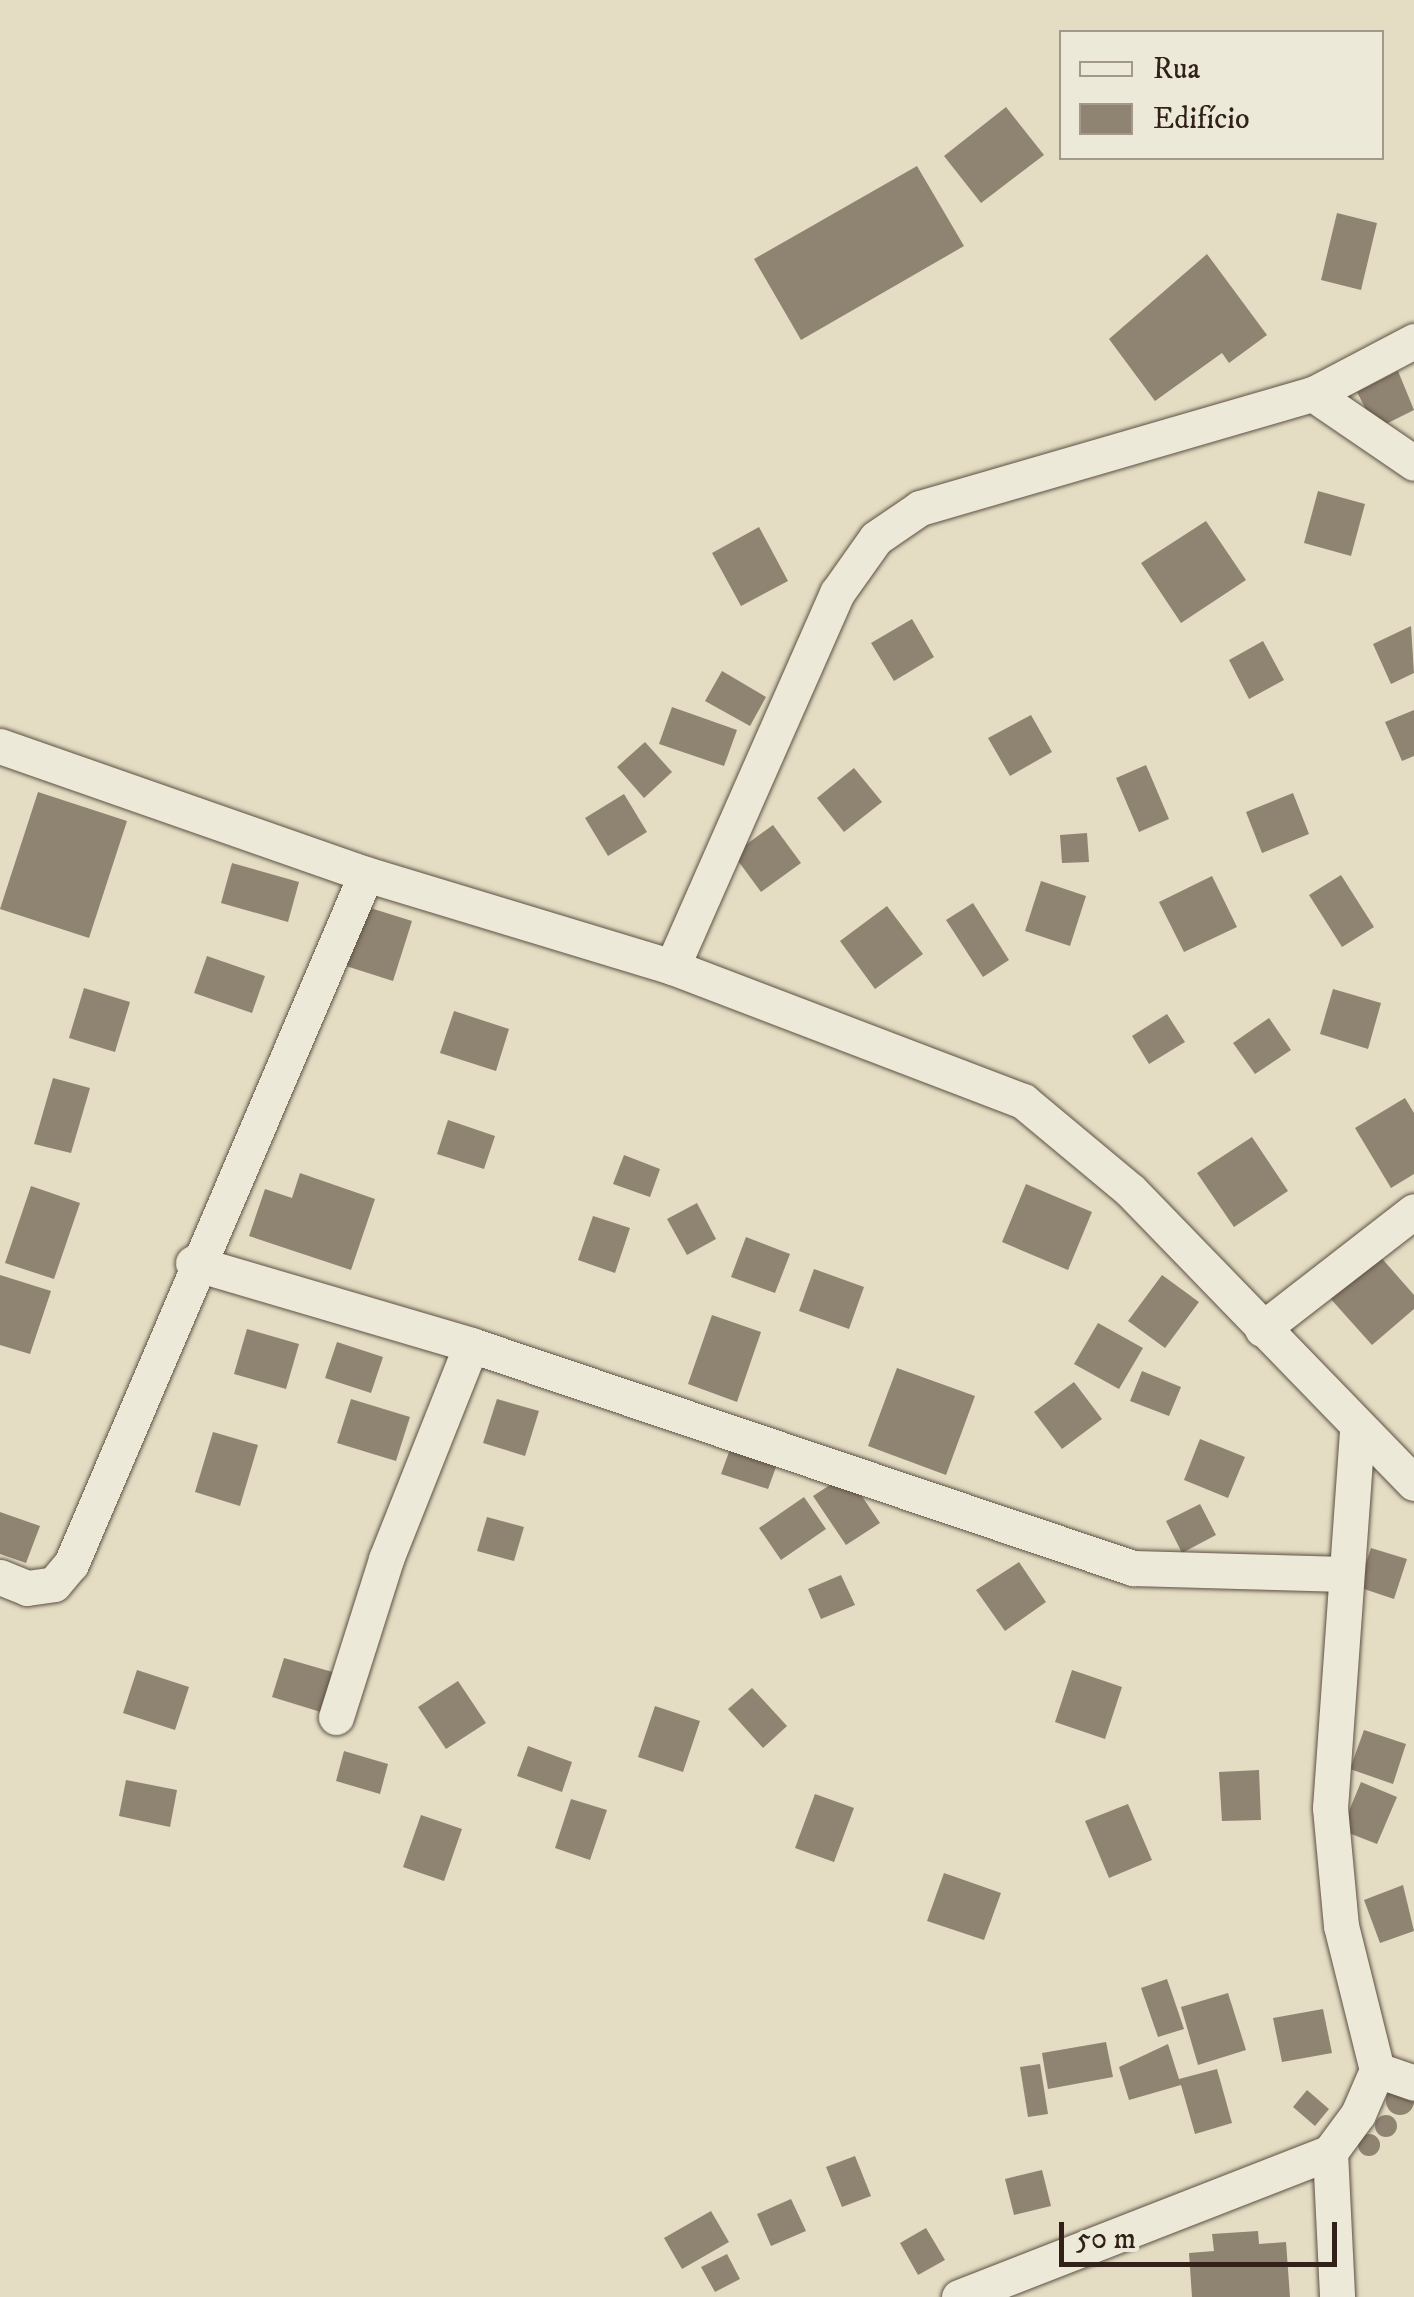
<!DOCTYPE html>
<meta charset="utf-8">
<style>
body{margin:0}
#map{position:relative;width:1414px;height:2297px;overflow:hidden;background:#e4ddc3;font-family:"IM FELL DW Pica",serif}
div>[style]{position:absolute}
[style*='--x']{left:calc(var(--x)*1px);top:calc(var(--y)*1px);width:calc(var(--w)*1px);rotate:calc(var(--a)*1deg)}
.building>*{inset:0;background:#8f8371}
.round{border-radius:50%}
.roads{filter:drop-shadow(0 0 2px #5e5044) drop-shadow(0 0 2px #5e5044)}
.minor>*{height:35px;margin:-17.5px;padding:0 17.5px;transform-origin:17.5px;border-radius:17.5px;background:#ede9d8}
span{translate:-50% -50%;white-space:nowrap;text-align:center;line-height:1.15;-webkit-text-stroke:8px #ede9d8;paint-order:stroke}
.legend{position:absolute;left:1059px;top:30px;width:325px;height:130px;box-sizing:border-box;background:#ede9d8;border:2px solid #a2998c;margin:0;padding:12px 18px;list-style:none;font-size:30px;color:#322119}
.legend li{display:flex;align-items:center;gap:20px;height:50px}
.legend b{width:50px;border:2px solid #a2998c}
.scale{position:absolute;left:1059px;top:2222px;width:278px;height:45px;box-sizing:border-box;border:5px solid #322119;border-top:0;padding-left:12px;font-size:30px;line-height:35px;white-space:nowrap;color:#322119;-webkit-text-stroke:8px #ede9d8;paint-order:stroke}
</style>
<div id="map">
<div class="building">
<div style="clip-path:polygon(1006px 107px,1044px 155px,981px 203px,944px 156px)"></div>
<div style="clip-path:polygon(917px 166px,964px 246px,801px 340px,754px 259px)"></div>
<div style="clip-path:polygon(1337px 213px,1377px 223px,1361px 290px,1321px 280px)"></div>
<div style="clip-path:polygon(1207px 254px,1267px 335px,1229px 363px,1222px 353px,1155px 401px,1109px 339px)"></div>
<div style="clip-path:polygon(1398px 371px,1414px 410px,1376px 429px,1357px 392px)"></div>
<div style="clip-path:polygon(1318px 491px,1365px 504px,1351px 556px,1304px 543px)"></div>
<div style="clip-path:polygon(1206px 521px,1246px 580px,1181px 623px,1141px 563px)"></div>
<div style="clip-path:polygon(759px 527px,788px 581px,741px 606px,712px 553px)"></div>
<div style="clip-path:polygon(912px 619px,934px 657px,894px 681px,871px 643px)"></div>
<div style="clip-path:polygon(1411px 626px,1414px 673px,1391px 684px,1373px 644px)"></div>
<div style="clip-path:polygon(1263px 641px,1284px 680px,1249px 699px,1229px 660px)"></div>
<div style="clip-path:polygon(722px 671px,766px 697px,750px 726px,705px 701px)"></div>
<div style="clip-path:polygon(672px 707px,737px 730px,724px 766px,659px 744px)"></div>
<div style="clip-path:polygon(1414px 710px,1414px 756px,1402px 761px,1385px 722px)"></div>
<div style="clip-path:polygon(1031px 715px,1052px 752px,1010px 776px,988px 738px)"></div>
<div style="clip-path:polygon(645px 742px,672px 772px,644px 798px,617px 767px)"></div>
<div style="clip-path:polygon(1146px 765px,1169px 819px,1139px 832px,1116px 778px)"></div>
<div style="clip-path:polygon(854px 768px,882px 802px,844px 832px,817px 798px)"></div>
<div style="clip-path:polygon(38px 792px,127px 821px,89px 938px,0 909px)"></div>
<div style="clip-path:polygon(1293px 793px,1309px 834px,1262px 853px,1246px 812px)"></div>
<div style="clip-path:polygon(624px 794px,647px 832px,608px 856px,585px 818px)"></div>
<div style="clip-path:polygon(773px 825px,801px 863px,761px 892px,733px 854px)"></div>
<div style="clip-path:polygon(1087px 833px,1089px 862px,1062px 863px,1060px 835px)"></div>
<div style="clip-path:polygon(232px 863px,299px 882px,288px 922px,221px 903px)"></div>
<div style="clip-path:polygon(1341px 875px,1374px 927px,1342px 947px,1309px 895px)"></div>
<div style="clip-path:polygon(1212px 876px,1237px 927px,1184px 952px,1159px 902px)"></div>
<div style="clip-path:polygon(1041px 881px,1086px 896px,1070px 946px,1025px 931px)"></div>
<div style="clip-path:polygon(973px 903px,1009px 960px,983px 977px,946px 920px)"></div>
<div style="clip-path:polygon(364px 906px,412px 921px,393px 981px,346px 966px)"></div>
<div style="clip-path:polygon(887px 906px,923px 954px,875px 989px,840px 941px)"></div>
<div style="clip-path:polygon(207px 956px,265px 976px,252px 1013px,194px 993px)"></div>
<div style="clip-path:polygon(84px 988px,130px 1002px,115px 1052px,69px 1038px)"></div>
<div style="clip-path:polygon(1333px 989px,1381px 1003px,1368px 1049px,1320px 1034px)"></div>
<div style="clip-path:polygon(454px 1011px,509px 1029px,496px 1071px,440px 1053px)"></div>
<div style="clip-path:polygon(1167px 1014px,1185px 1042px,1149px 1064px,1132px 1036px)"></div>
<div style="clip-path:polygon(1269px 1018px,1291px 1050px,1255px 1074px,1233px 1043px)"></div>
<div style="clip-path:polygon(53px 1078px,90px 1088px,71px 1153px,34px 1144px)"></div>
<div style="clip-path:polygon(1405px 1098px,1414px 1113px,1414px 1174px,1391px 1188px,1355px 1128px)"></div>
<div style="clip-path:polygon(448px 1120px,495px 1136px,484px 1169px,437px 1154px)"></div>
<div style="clip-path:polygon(1252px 1137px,1288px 1191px,1234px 1227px,1197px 1173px)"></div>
<div style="clip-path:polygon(624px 1155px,660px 1169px,650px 1197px,613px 1184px)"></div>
<div style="clip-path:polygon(300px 1173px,375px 1199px,351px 1270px,249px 1236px,265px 1189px,292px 1198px)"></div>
<div style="clip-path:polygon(1026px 1184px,1092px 1212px,1068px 1270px,1002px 1242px)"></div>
<div style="clip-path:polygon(31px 1186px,80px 1203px,54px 1279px,5px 1263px)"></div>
<div style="clip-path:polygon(697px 1203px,716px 1239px,687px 1255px,667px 1219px)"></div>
<div style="clip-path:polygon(593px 1216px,630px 1228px,615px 1273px,578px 1260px)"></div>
<div style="clip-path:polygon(746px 1237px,790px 1254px,775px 1293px,731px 1277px)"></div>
<div style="clip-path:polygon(1378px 1254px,1414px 1295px,1414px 1309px,1372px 1345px,1329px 1297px)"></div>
<div style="clip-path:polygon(814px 1269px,864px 1287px,849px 1329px,799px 1311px)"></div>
<div style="clip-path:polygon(0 1275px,51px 1291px,30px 1354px,0 1345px)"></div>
<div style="clip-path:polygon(1162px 1275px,1199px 1302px,1165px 1348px,1128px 1321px)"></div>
<div style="clip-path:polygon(712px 1315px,761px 1332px,737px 1402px,688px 1384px)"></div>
<div style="clip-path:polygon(1098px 1323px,1143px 1348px,1119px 1389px,1074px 1364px)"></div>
<div style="clip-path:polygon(247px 1329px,299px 1344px,286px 1389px,234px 1374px)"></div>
<div style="clip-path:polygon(337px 1342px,383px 1357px,371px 1393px,325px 1378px)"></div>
<div style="clip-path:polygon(897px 1368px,975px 1396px,946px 1475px,868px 1446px)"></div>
<div style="clip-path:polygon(1142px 1371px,1181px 1387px,1169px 1416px,1130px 1401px)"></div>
<div style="clip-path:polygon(1074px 1382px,1102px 1419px,1062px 1449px,1034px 1412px)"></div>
<div style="clip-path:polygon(351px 1399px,410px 1417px,396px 1461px,337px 1443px)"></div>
<div style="clip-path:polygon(497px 1399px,539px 1411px,525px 1456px,483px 1443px)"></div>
<div style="clip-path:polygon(213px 1432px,258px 1445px,240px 1506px,195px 1492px)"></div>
<div style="clip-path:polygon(1200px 1439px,1245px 1457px,1228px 1498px,1184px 1480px)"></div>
<div style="clip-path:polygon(733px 1441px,780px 1456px,768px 1489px,721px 1474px)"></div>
<div style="clip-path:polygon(847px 1474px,880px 1523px,846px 1545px,813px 1496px)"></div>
<div style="clip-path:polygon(804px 1497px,826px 1529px,781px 1560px,759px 1528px)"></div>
<div style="clip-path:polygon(1200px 1504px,1216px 1535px,1182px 1553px,1166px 1521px)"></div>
<div style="clip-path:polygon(0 1512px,40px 1526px,26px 1563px,0 1554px)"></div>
<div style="clip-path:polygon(487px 1517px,524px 1527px,514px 1561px,477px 1551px)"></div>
<div style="clip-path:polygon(1371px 1548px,1407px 1559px,1394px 1599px,1358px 1587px)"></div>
<div style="clip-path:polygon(1019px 1562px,1046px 1602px,1005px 1631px,976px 1590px)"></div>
<div style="clip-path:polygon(841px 1575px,855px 1605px,821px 1619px,808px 1589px)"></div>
<div style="clip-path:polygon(284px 1658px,336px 1673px,324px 1713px,272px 1697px)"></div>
<div style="clip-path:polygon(137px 1670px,189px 1687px,175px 1730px,123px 1713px)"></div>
<div style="clip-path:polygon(1072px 1670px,1122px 1687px,1105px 1739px,1055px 1722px)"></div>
<div style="clip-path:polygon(458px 1681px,486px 1723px,446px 1749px,418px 1707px)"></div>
<div style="clip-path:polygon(752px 1688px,787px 1726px,763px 1748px,728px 1709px)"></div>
<div style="clip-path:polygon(655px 1706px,700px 1721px,683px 1772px,638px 1757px)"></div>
<div style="clip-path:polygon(1364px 1730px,1406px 1744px,1393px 1784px,1350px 1769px)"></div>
<div style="clip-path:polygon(528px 1746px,572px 1762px,562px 1792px,517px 1776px)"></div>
<div style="clip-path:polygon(344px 1751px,388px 1764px,380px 1794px,336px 1781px)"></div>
<div style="clip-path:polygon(1259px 1770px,1261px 1820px,1222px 1821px,1219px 1772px)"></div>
<div style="clip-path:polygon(126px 1780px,177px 1790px,170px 1827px,119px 1816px)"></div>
<div style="clip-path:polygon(1361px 1782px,1397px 1797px,1377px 1844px,1341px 1830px)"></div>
<div style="clip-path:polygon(815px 1794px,854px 1808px,834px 1862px,795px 1848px)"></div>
<div style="clip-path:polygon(571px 1799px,607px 1810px,590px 1860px,555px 1848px)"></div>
<div style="clip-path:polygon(1128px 1804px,1152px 1860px,1109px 1878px,1085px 1821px)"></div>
<div style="clip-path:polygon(421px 1815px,462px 1829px,444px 1881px,403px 1867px)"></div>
<div style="clip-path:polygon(944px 1873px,1001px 1893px,984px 1940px,927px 1921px)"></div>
<div style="clip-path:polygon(1403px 1885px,1414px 1931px,1380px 1943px,1364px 1900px)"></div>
<div style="clip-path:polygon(1167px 1979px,1184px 2029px,1158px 2037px,1141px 1988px)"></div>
<div style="clip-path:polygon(1228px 1993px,1246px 2050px,1198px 2065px,1181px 2007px)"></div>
<div style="clip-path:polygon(1323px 2009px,1332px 2053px,1282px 2062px,1273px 2018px)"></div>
<div style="clip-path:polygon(1106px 2042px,1113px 2077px,1048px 2089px,1042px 2053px)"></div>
<div style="clip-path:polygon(1168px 2044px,1179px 2079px,1217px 2069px,1232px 2123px,1195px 2134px,1181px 2085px,1129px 2100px,1119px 2067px)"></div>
<div style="clip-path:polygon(1040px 2064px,1048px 2114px,1028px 2117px,1020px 2067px)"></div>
<div class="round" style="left:1386px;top:2087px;width:28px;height:28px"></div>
<div style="clip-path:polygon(1307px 2090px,1329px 2109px,1315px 2126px,1293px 2107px)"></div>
<div class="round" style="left:1375px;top:2115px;width:22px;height:22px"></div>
<div class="round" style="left:1358px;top:2134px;width:22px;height:22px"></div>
<div style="clip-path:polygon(855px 2156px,871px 2196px,842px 2207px,826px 2167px)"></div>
<div style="clip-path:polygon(1042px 2170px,1051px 2206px,1014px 2215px,1005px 2179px)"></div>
<div style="clip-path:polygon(791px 2199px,806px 2231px,771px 2246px,757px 2214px)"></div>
<div style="clip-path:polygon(711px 2211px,729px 2242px,682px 2269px,664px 2238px)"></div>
<div style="clip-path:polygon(926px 2228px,945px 2260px,918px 2275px,900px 2243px)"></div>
<div style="clip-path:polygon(1258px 2231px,1259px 2244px,1286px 2242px,1290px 2297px,1192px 2297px,1189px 2253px,1214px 2251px,1212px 2234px)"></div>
<div style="clip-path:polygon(727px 2254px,740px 2279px,715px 2292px,701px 2267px)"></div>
</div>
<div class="roads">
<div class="minor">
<div style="--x:1313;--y:394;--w:122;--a:34.3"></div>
<div style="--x:0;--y:746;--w:388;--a:19.3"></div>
<div style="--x:366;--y:874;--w:320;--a:16.9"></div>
<div style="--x:672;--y:967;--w:376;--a:20.9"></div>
<div style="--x:1023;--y:1101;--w:139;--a:39.8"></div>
<div style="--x:1130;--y:1190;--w:408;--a:45.9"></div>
<div style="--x:672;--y:967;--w:409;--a:-66.2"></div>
<div style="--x:837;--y:593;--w:67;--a:-54.7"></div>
<div style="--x:876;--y:538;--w:53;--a:-34.3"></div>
<div style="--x:920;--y:508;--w:409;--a:-16.2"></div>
<div style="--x:1313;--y:394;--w:114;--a:-27.7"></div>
<div style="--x:193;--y:1263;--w:290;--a:16.4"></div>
<div style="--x:471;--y:1345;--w:699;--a:18.62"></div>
<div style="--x:1133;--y:1568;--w:212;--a:1.6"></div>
<div style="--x:1262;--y:1329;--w:192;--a:-37.8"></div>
<div style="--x:0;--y:1577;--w:29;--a:22"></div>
<div style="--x:27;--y:1588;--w:27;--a:-8"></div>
<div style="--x:54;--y:1584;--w:26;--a:-50"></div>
<div style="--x:71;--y:1564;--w:750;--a:-66.85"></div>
<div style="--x:336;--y:1717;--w:166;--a:-72.4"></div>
<div style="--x:386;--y:1559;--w:230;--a:-68.3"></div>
<div style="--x:1377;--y:2070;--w:39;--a:19"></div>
<div style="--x:1330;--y:2152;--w:145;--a:87.2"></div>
<div style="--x:959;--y:2297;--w:398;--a:-21.3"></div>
<div style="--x:1330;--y:2152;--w:47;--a:-53.6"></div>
<div style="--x:1358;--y:2114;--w:48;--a:-66.6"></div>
<div style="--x:1377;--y:2070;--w:148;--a:-104"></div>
<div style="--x:1341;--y:1926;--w:119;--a:-95.3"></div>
<div style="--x:1330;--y:1808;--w:382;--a:-85.9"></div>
</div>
</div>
<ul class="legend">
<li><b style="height:12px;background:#ede9d8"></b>Rua</li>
<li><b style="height:28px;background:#8f8371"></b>Edifício</li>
</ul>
<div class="scale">50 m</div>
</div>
